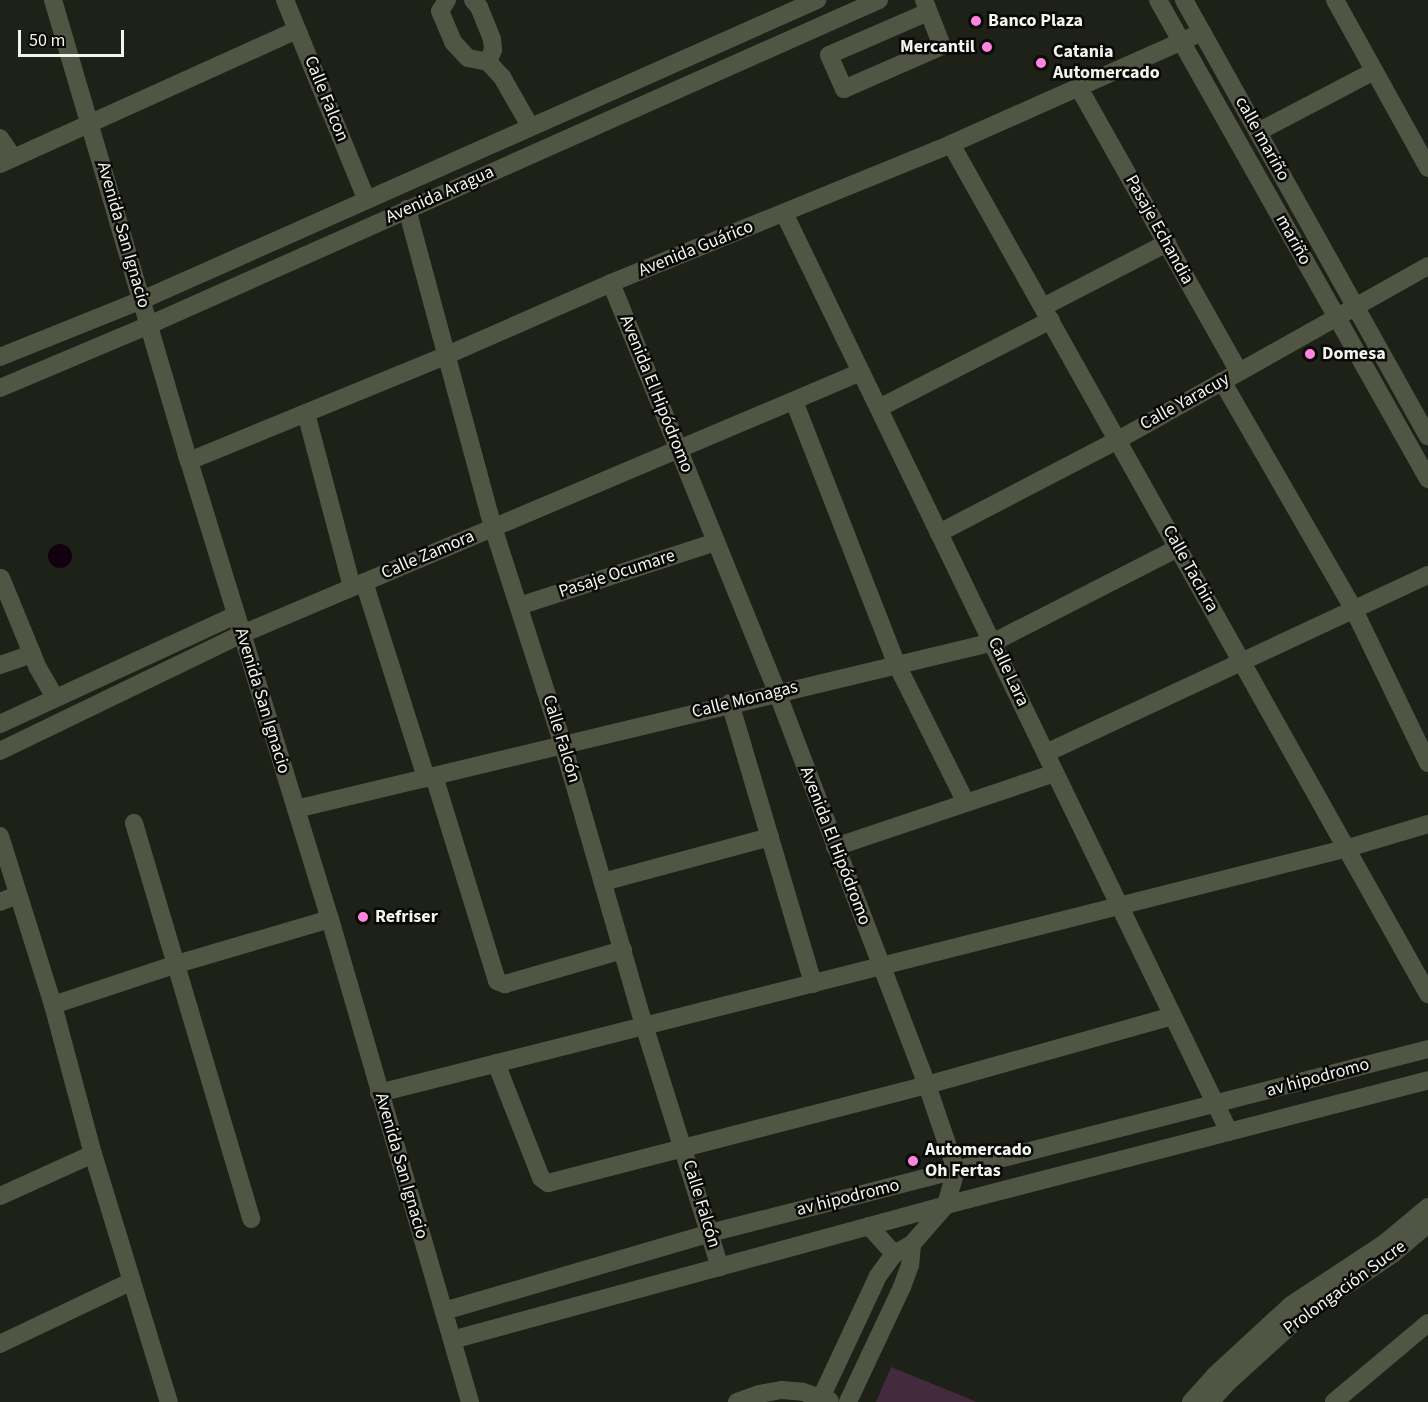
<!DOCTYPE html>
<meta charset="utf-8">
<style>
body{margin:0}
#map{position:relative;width:1428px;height:1402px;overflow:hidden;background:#1e2118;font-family:"Source Sans 3",sans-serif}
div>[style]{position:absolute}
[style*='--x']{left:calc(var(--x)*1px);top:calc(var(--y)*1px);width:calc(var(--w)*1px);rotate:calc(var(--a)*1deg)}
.green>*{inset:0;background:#432a3c}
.water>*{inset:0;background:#13000e}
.round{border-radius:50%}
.minor>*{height:18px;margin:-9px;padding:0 9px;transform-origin:9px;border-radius:9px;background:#515644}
.dots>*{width:16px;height:16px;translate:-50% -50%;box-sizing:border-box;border:3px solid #090a07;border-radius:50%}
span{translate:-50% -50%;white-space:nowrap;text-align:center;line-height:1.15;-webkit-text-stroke:5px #090a07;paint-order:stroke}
.poi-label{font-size:18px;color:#f2f4ee;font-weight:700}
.left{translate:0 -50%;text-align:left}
.right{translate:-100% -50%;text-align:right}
.street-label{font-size:18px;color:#f2f4ee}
.scale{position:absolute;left:18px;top:30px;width:106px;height:27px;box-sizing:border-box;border:3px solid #f2f4ee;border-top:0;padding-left:8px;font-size:18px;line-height:21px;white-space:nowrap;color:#f2f4ee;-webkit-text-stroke:4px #090a07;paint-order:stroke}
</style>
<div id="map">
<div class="green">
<div style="clip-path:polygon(891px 1367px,977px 1402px,876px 1402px)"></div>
</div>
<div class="water">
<div class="round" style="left:48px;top:544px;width:24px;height:24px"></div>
</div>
<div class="minor">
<div style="--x:53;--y:0;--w:481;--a:73.6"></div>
<div style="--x:189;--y:461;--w:479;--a:72.9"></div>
<div style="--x:330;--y:919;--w:503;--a:73.84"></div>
<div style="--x:285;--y:0;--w:214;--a:67.8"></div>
<div style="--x:447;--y:0;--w:13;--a:122"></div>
<div style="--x:440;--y:11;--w:34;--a:67"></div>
<div style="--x:453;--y:42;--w:22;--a:47"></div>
<div style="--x:468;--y:58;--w:20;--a:11"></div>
<div style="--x:488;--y:62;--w:21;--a:47"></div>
<div style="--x:502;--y:77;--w:56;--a:60.3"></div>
<div style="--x:473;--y:0;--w:9;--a:49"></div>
<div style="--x:479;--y:7;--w:35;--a:68"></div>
<div style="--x:492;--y:40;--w:10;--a:84"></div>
<div style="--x:493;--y:50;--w:13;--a:113"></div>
<div style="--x:924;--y:0;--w:49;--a:68.6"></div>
<div style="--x:942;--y:46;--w:107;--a:156.3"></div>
<div style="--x:844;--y:89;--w:37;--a:-114"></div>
<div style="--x:829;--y:55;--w:108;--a:-23.5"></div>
<div style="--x:1158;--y:0;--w:550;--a:60.59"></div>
<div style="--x:1184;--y:0;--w:500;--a:60.8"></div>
<div style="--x:1335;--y:0;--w:192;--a:61"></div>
<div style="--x:1079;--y:88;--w:326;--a:60.6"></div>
<div style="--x:1258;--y:132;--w:131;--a:-27.7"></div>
<div style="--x:0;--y:138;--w:23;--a:56"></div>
<div style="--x:951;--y:144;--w:975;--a:60.7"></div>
<div style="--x:0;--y:164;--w:326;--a:-24.3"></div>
<div style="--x:407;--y:209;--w:329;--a:74.9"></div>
<div style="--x:493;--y:527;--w:229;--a:72.2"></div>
<div style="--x:563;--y:745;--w:291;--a:73.9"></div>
<div style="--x:644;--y:1025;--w:254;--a:72.6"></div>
<div style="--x:784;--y:213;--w:1021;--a:64.16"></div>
<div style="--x:611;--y:283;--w:441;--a:67.9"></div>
<div style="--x:777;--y:692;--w:421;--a:69.1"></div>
<div style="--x:927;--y:1085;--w:90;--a:71.2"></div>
<div style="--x:956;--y:1170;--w:36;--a:106"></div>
<div style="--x:946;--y:1205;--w:52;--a:131.1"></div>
<div style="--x:912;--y:1244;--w:21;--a:95"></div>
<div style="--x:910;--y:1265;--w:23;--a:110"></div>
<div style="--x:902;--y:1287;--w:127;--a:115.2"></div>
<div style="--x:1043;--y:307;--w:140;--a:-27.3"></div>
<div style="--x:0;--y:357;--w:153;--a:-21.9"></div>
<div style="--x:142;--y:300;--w:739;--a:-23.96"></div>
<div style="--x:1222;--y:381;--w:264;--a:60"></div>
<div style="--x:1354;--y:610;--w:170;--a:64.2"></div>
<div style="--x:0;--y:388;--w:162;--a:-22.9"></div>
<div style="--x:149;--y:325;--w:799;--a:-24"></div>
<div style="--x:794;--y:401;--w:283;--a:68.7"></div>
<div style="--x:897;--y:665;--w:154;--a:63.4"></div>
<div style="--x:879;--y:408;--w:193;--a:-27.1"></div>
<div style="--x:306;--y:413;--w:180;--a:75.2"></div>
<div style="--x:189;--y:461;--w:277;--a:-22.3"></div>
<div style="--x:445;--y:356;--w:181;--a:-23.7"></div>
<div style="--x:611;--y:283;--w:367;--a:-22.2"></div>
<div style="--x:951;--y:144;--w:275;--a:-24"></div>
<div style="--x:939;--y:533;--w:202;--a:-27.5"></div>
<div style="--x:1118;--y:440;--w:355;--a:-29.3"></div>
<div style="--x:1;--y:578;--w:97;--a:67.7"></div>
<div style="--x:38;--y:668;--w:34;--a:60"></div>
<div style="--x:364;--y:582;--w:206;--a:72.4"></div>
<div style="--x:519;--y:606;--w:207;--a:-18"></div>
<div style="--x:0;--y:665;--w:34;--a:-19"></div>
<div style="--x:730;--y:703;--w:293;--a:73.5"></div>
<div style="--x:0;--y:724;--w:260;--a:-24.8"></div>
<div style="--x:0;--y:751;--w:269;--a:-25.8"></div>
<div style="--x:242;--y:634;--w:672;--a:-22.94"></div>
<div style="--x:1046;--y:753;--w:421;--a:-25"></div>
<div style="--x:434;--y:776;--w:214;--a:72.9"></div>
<div style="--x:497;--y:981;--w:9;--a:21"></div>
<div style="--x:505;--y:984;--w:123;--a:-16.1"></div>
<div style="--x:296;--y:809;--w:718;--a:-13.46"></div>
<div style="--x:994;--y:642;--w:207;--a:-27.1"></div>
<div style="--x:134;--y:823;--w:413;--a:73.5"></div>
<div style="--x:0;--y:836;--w:177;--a:72.6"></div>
<div style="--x:53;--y:1005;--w:154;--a:75"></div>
<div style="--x:93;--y:1154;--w:259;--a:73"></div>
<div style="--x:835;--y:847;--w:232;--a:-18.6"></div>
<div style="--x:603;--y:882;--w:173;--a:-15.1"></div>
<div style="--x:0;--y:902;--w:18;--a:-22"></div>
<div style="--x:53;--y:1005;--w:131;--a:-18.3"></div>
<div style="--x:177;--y:964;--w:159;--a:-16.4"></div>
<div style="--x:496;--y:1063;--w:123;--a:68.6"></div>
<div style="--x:541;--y:1178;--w:9;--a:36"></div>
<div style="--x:548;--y:1183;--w:391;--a:-14.5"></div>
<div style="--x:927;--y:1085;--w:255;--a:-15.7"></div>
<div style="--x:379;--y:1093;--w:999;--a:-14.19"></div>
<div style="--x:1348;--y:848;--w:84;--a:-16.7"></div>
<div style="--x:0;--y:1196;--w:102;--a:-24.3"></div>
<div style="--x:869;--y:1226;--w:38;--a:48"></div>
<div style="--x:444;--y:1311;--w:277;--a:-16.3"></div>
<div style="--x:710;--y:1233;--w:741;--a:-14.37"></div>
<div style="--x:452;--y:1340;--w:512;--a:-15.28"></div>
<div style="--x:946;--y:1205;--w:498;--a:-14.5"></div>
<div style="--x:0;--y:1344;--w:146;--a:-25.5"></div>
<div style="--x:737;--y:1402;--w:23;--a:-20"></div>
<div style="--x:759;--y:1394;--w:23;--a:-10"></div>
<div style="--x:782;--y:1390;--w:21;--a:5"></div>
<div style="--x:803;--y:1392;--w:28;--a:18"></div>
<div style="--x:819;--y:1402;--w:139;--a:-64.9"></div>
<div style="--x:878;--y:1276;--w:27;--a:-54"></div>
<div style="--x:894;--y:1254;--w:21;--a:-29"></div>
<div style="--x:1191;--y:1402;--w:36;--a:-48"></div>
<div style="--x:1215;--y:1375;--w:103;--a:-42.6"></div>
<div style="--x:1291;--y:1305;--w:113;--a:-33.4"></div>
<div style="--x:1385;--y:1243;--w:56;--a:-39.9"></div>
<div style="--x:1210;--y:1402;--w:24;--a:-48"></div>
<div style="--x:1226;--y:1384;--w:101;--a:-42.2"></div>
<div style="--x:1301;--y:1316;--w:112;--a:-34.1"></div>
<div style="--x:1394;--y:1253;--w:45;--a:-40.5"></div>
<div style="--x:1334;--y:1402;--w:123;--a:-40"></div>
</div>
<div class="dots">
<div style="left:976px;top:21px;background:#ff85df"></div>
<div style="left:987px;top:47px;background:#ff85df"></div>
<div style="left:1041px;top:63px;background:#ff85df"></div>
<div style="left:1310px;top:354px;background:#ff85df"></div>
<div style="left:363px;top:917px;background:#ff85df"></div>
<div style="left:913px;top:1161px;background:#ff85df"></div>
</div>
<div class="poi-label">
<span class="left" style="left:988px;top:21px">Banco Plaza</span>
<span class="right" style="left:975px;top:47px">Mercantil</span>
<span class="left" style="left:1053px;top:63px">Catania<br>Automercado</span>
<span class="left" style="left:1322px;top:354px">Domesa</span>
<span class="left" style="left:375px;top:917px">Refriser</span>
<span class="left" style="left:925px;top:1161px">Automercado<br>Oh Fertas</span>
</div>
<div class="street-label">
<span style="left:326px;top:99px;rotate:68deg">Calle Falcon</span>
<span style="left:1262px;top:139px;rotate:61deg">calle mariño</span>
<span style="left:440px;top:195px;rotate:-24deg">Avenida Aragua</span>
<span style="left:1159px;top:230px;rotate:61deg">Pasaje Echandia</span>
<span style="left:123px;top:235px;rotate:74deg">Avenida San Ignacio</span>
<span style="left:1293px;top:240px;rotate:61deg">mariño</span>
<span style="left:696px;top:249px;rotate:-22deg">Avenida Guárico</span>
<span style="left:656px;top:394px;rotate:68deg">Avenida El Hipódromo</span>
<span style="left:1185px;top:402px;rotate:-29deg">Calle Yaracuy</span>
<span style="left:428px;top:555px;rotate:-23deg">Calle Zamora</span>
<span style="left:1190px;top:569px;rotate:61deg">Calle Tachira</span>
<span style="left:617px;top:574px;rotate:-18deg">Pasaje Ocumare</span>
<span style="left:1008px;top:672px;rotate:65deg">Calle Lara</span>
<span style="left:745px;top:700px;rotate:-14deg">Calle Monagas</span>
<span style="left:262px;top:701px;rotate:73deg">Avenida San Ignacio</span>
<span style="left:561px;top:739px;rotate:73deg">Calle Falcón</span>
<span style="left:835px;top:846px;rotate:69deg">Avenida El Hipódromo</span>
<span style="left:1318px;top:1078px;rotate:-15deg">av hipodromo</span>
<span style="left:401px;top:1166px;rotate:74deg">Avenida San Ignacio</span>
<span style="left:848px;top:1198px;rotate:-14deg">av hipodromo</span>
<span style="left:701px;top:1204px;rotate:73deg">Calle Falcón</span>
<span style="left:1345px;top:1288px;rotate:-36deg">Prolongación Sucre</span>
</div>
<div class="scale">50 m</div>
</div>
